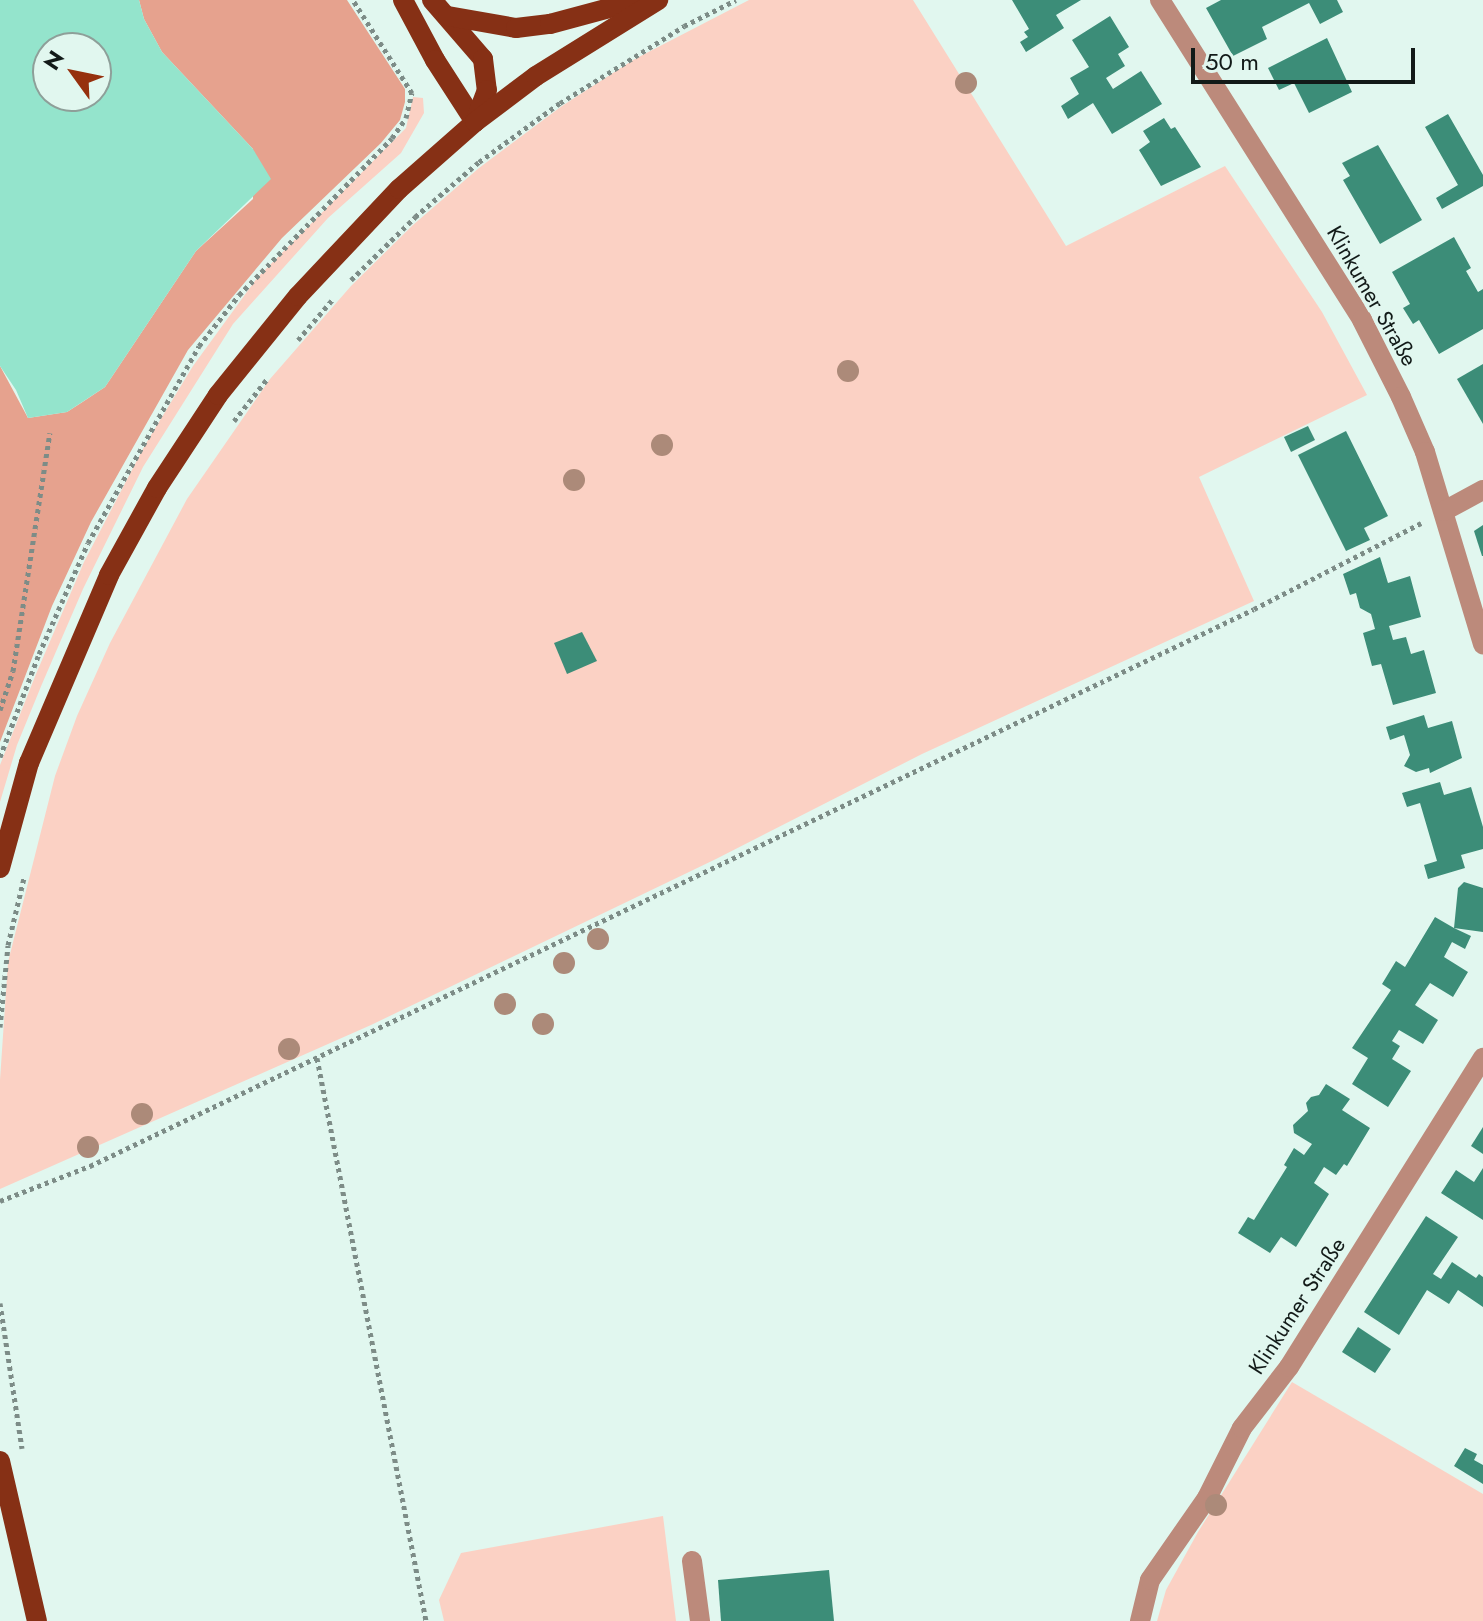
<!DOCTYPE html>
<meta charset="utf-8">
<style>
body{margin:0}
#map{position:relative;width:1483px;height:1621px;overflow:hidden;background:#e1f7ef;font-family:Jost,sans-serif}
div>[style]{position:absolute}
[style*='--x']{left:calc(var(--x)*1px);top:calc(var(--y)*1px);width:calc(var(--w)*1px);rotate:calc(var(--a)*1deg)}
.green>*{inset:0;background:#fbd1c4}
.forest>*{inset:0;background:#e6a28e}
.water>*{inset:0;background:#94e4cc}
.building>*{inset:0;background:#3c8d78}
.path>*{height:5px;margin-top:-2.5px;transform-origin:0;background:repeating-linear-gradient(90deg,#7d8c87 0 4px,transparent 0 8px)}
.minor>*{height:20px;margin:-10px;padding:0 10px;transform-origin:10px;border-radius:10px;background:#bc8a7b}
.major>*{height:20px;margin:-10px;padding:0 10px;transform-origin:10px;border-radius:10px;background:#863015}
.trees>*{width:22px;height:22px;margin:-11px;border-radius:50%;background:#ac8a79}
span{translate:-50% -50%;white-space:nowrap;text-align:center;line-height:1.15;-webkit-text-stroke:7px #e1f7ef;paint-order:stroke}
.street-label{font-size:22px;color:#121a18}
.north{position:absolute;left:32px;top:32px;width:80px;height:80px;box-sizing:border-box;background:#e1f7ef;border:2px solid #8e9f99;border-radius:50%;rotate:303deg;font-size:22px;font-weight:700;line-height:32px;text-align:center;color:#121a18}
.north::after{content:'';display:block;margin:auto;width:28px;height:36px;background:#96300d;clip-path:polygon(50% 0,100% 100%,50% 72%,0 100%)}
.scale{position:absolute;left:1191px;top:48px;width:224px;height:36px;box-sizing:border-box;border:4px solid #121a18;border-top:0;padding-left:10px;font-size:24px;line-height:28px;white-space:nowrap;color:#121a18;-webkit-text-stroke:6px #e1f7ef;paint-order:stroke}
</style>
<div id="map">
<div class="green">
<div style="clip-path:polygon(749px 0,913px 0,1066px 246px,1225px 166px,1322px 312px,1367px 395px,1199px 477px,1254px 601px,922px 754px,716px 859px,371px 1025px,0 1189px,0 1080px,8px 962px,55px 776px,77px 716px,110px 643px,187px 499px,270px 379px,351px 286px,413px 225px,479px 168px,562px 106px,633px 60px)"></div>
<div style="clip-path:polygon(413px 97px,423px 98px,424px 113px,401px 153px,328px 218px,233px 324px,143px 467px,83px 589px,42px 684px,17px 745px,0 802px,0 765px,36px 674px,84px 562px,145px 445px,193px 366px,257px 278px,406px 128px)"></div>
<div style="clip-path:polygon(1292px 1382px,1483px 1494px,1483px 1621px,1157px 1621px,1166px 1590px,1198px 1532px)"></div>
<div style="clip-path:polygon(663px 1516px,676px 1621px,444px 1621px,439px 1600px,461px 1553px)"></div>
</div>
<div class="forest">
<div style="clip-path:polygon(139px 0,347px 0,405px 89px,405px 102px,400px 120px,381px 143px,282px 238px,188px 350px,91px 522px,52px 606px,0 742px,0 366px,28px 418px,67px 412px,81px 403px,105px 387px,196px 251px,253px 199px,253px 149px,162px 52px,144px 19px)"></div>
</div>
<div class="water">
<div style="clip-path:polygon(evenodd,0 0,139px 0,144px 19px,162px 52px,253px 149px,271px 179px,196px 251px,105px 387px,67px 412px,28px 418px,16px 390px,0 366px,0 0,48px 48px,96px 48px,96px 96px,48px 96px,48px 48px)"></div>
</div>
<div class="building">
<div style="clip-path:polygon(1012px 0,1081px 0,1056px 15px,1064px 28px,1026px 52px,1020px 42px,1028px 37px,1024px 32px,1029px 29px)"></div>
<div style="clip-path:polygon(1221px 0,1337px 0,1343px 12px,1320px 24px,1309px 3px,1262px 27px,1267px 39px,1233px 56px,1206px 8px)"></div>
<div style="clip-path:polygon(1110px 16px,1129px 47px,1118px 54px,1125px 66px,1106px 78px,1113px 89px,1141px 71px,1162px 104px,1112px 134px,1093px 103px,1068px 119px,1061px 106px,1079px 94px,1070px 78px,1089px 67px,1072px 40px)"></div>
<div style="clip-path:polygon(1327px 38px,1352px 92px,1309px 113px,1294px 83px,1279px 90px,1268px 68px)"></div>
<div style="clip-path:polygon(1448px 114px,1483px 175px,1483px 186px,1442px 209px,1436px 198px,1458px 185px,1425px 127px)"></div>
<div style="clip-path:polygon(1164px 118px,1171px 129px,1175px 127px,1201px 167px,1161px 186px,1139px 150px,1150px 142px,1143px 131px)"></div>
<div style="clip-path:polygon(1378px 145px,1422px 220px,1380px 244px,1343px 180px,1350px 176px,1342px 163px)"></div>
<div style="clip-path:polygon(1454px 237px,1471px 268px,1466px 271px,1478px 292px,1483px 289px,1483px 329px,1439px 354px,1419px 320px,1413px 324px,1403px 308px,1410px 304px,1392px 272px)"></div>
<div style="clip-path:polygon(1483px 364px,1483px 424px,1457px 379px)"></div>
<div style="clip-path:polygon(1308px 426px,1315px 440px,1291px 452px,1284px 437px)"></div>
<div style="clip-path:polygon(1346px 431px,1388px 516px,1364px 528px,1370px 540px,1346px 551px,1298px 455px)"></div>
<div style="clip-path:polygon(1483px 525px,1483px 556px,1482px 556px,1474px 531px)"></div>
<div style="clip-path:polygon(1380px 557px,1388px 583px,1410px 576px,1421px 617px,1389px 626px,1393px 640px,1406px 637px,1411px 654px,1424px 650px,1436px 693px,1393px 705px,1381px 664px,1372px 666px,1363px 633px,1375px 629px,1371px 614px,1360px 608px,1356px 593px,1350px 595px,1343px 574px)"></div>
<div style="clip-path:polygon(582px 632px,597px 661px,567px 674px,554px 643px)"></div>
<div style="clip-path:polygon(1424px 715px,1428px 728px,1452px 721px,1462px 758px,1430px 773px,1429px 768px,1416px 772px,1404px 766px,1410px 755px,1404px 735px,1390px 740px,1386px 727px)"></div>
<div style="clip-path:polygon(1440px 782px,1444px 795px,1471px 787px,1483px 827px,1483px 849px,1461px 855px,1465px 868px,1428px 879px,1424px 865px,1437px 861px,1420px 803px,1407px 807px,1402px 793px)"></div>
<div style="clip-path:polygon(1464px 882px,1483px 888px,1483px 932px,1454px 928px,1471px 936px,1465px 949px,1452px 942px,1444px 957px,1468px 972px,1453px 997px,1430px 983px,1415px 1005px,1438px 1020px,1423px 1044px,1399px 1030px,1392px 1041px,1400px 1046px,1392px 1059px,1411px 1071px,1388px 1107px,1352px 1084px,1368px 1058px,1352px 1048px,1391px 990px,1382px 984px,1396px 961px,1405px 967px,1435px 917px,1454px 928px,1458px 888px)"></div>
<div style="clip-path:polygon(1326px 1084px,1350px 1099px,1342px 1110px,1370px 1128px,1347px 1166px,1344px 1164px,1336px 1175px,1324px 1167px,1314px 1183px,1329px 1194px,1296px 1247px,1281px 1237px,1270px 1253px,1238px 1233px,1248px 1217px,1254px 1220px,1287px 1167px,1284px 1165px,1294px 1148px,1304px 1155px,1312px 1144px,1294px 1133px,1293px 1125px,1308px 1111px,1306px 1103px,1311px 1097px,1319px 1095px)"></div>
<div style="clip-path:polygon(1483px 1127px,1483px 1154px,1471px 1146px)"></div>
<div style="clip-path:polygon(1483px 1168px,1483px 1220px,1441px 1193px,1456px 1170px,1474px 1182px)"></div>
<div style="clip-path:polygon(1426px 1216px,1458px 1237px,1433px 1274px,1441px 1279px,1452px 1262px,1476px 1278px,1479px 1274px,1483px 1277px,1483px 1307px,1458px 1290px,1449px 1304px,1427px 1290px,1399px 1335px,1364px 1312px)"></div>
<div style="clip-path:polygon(1358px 1327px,1391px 1349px,1375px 1373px,1342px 1352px)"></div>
<div style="clip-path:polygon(1465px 1448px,1477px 1454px,1474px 1460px,1483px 1465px,1483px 1484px,1454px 1466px)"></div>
<div style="clip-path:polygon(829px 1570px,834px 1621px,721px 1621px,718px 1580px)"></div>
</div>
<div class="path">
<div style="--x:351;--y:280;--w:90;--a:-44.5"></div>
<div style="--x:415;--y:217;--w:84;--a:-40.7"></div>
<div style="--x:479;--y:162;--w:100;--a:-36.1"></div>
<div style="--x:560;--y:103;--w:146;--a:-31.8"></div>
<div style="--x:684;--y:26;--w:58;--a:-26.6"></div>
<div style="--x:298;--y:340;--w:54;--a:-49.5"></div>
<div style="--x:234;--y:421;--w:53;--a:-51.8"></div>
<div style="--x:0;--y:710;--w:41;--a:-71.6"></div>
<div style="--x:13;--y:671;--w:241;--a:-81.2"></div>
<div style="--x:0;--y:757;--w:110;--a:-69.3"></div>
<div style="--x:39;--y:654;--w:121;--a:-66.2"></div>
<div style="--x:88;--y:543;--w:226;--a:-60.6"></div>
<div style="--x:199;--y:346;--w:65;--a:-51.9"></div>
<div style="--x:239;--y:295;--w:219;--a:-45.7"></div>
<div style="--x:392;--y:138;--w:24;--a:-55"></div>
<div style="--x:406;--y:118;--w:26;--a:-77"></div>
<div style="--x:412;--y:93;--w:110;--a:-122.4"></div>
<div style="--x:0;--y:1027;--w:82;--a:-84.4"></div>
<div style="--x:8;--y:945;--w:69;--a:-76.6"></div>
<div style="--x:317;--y:1058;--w:573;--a:79.04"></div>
<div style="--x:0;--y:1201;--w:97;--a:-21.3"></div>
<div style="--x:90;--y:1166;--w:1290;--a:-25.57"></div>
<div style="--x:1254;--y:609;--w:188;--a:-27.2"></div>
<div style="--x:0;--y:1303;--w:147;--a:81.4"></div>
</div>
<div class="minor">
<div style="--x:1160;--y:0;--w:378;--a:57.7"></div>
<div style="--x:1362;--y:320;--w:86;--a:63.1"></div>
<div style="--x:1401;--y:397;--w:60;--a:66.4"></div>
<div style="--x:1425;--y:452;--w:201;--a:73.2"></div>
<div style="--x:1444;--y:511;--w:44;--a:-28.3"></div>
<div style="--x:692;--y:1561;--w:61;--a:82.4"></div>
<div style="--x:1140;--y:1621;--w:42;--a:-76.3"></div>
<div style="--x:1150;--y:1580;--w:100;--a:-55.2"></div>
<div style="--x:1207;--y:1498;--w:78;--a:-63.4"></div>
<div style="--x:1242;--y:1428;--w:77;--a:-52.4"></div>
<div style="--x:1289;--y:1367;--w:365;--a:-57.9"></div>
</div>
<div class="major">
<div style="--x:403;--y:0;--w:68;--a:61.9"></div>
<div style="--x:435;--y:60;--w:74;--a:57.2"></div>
<div style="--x:432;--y:0;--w:78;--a:49.2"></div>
<div style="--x:483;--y:59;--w:31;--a:83"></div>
<div style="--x:487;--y:90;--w:34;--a:111"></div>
<div style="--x:448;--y:16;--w:69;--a:10"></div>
<div style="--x:516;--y:28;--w:34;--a:-7"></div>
<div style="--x:550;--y:24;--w:92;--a:-15.1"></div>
<div style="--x:0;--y:868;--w:109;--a:-74.6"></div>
<div style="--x:29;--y:763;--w:204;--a:-66.9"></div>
<div style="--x:109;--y:575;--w:99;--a:-61.1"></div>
<div style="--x:157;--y:488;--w:111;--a:-56.7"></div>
<div style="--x:218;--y:395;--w:127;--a:-51.1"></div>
<div style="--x:298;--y:296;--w:147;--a:-46.7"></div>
<div style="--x:399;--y:189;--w:101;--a:-41.4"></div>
<div style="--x:475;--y:122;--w:76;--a:-37"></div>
<div style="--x:536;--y:76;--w:144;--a:-31.9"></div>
<div style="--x:0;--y:1461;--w:164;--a:77"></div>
</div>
<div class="trees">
<div style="left:966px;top:83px"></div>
<div style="left:848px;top:371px"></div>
<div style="left:662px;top:445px"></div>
<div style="left:574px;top:480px"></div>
<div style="left:598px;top:939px"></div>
<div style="left:564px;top:963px"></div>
<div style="left:505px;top:1004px"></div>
<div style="left:543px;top:1024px"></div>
<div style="left:289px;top:1049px"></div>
<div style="left:142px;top:1114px"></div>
<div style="left:88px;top:1147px"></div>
<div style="left:1216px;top:1505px"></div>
</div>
<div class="street-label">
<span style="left:1372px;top:296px;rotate:60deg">Klinkumer Straße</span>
<span style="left:1297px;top:1306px;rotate:-57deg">Klinkumer Straße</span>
</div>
<div class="north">N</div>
<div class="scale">50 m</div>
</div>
